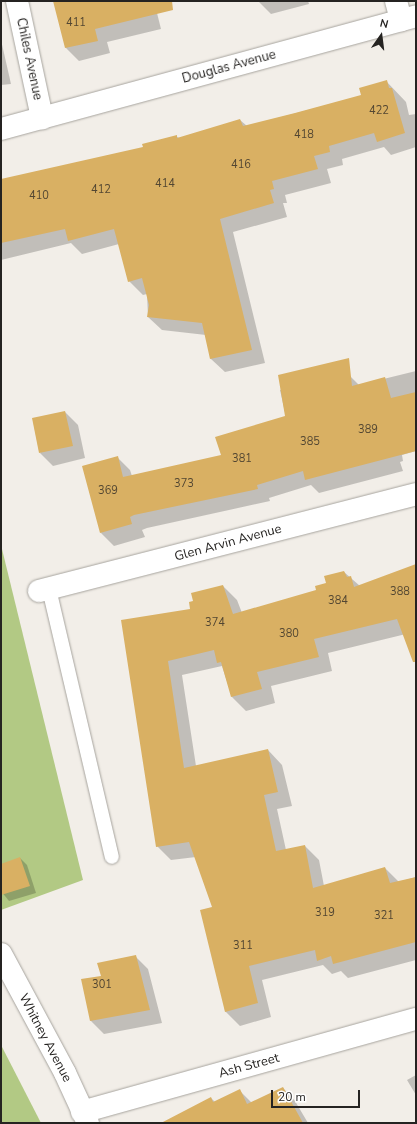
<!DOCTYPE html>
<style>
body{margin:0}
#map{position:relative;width:417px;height:1124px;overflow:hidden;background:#f2eee8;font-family:"Nunito Sans",sans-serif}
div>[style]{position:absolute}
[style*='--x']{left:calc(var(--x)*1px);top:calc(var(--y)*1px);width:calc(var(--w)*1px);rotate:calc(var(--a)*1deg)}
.green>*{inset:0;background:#b2c984}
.shadow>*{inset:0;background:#0003}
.building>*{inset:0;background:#d9b063}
.roads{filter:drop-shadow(0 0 1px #a7a49e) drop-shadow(0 0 1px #a7a49e)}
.service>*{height:14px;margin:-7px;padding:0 7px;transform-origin:7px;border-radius:7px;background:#fff}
.minor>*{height:22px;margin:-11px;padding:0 11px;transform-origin:11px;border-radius:11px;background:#fff}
span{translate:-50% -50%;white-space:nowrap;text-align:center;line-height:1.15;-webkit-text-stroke:3px #fff;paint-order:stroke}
.number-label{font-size:11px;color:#524632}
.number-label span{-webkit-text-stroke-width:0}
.street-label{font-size:13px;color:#252321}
.frame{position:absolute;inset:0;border:2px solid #252321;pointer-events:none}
.north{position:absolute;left:361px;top:16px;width:40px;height:40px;-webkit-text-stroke:3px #fff;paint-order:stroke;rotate:14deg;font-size:11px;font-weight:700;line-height:16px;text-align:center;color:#252321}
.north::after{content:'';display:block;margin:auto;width:14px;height:18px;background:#252321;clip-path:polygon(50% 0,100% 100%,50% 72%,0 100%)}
.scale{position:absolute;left:271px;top:1090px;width:89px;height:18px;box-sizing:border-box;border:2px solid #252321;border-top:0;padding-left:5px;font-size:12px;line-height:14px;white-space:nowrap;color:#252321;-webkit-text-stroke:3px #fff;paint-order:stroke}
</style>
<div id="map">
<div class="green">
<div style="clip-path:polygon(1px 545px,83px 880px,1px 910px)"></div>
<div style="clip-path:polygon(1px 1045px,41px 1123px,1px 1123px)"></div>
</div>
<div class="shadow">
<div style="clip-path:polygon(55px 1px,154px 1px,161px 29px,107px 42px,110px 53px,79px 61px,66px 48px)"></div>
<div style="clip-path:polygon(258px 1px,308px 1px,309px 4px,271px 14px)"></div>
<div style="clip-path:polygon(1px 40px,11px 84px,1px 85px)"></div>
<div style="clip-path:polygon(386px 81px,406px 102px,409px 115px,416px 114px,416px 147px,391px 155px,384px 147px,342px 159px,343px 165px,327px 169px,331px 183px,285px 195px,287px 203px,283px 203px,287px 217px,233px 232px,265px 363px,225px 372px,211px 359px,206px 335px,162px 330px,148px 317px,147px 294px,143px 295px,129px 281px,119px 244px,82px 254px,71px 243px,1px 260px,1px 197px,176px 136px,179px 138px,240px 120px,247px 126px,362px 96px)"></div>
<div style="clip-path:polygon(416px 371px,416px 451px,402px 455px,403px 461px,400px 462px,403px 471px,319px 493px,311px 485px,269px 498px,270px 501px,147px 528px,142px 530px,145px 537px,114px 546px,101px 533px,118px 458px,130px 470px,132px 476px,222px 456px,286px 417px,280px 390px,350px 376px,359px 385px)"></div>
<div style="clip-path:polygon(65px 412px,78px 425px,85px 458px,53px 466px,40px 453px)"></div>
<div style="clip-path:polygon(416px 570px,416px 644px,406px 634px,328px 653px,332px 671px,271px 686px,275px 703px,246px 711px,232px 697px,222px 666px,182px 675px,196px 766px,268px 750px,282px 765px,292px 806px,277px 809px,286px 850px,305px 846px,319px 860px,324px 886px,385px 868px,399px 882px,416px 877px,416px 960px,348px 978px,341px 971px,332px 974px,323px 965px,262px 980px,271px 1017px,240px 1026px,225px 1011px,214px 907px,196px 857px,171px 860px,157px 846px,122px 621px,192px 610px,223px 586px,237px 600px,242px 613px,317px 591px,344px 572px,360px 586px)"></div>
<div style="clip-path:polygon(20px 858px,27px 865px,36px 893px,9px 901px,1px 891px,1px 865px)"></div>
<div style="clip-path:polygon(135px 956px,148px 969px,162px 1023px,104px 1034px,91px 1021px,82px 980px,103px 977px)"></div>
<div style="clip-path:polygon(416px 1075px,416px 1095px,407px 1080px)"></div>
<div style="clip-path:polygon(283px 1088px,295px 1101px,308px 1123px,163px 1123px,211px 1098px,215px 1102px,240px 1091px,252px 1103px)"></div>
</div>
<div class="building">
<div style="clip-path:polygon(53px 1px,172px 1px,173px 10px,95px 29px,98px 41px,65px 48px)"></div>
<div style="clip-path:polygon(387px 80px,389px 88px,392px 88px,405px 133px,377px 142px,374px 133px,329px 146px,330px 152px,314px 156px,318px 169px,272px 181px,274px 189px,270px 190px,274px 203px,220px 219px,252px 350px,210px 359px,202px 323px,147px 317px,149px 305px,142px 278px,128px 282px,114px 229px,68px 241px,65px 229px,1px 243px,1px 179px,143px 147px,142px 144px,177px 135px,177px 138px,240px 119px,243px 126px,295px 113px,361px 95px,359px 88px)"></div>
<div style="clip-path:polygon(349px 358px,352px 386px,385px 377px,391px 398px,416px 392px,416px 451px,305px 480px,303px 471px,257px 485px,258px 489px,134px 515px,130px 517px,132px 524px,100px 533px,82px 466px,118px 456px,123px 477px,221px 455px,215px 437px,285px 416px,278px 375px)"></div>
<div style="clip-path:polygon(65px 411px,73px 446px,39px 453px,32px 418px)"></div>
<div style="clip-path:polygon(416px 564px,416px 662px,413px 662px,397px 619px,314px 639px,319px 657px,257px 672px,262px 689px,231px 697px,221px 662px,217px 663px,214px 650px,168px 661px,184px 768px,268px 749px,278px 792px,264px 795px,276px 851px,305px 845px,313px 888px,385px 867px,390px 883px,416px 877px,416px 942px,333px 964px,331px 956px,317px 961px,315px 950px,249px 966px,258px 1003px,225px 1012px,200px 910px,212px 907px,189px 842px,156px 847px,121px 620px,190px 609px,189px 602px,193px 601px,191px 593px,223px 585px,233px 614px,316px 590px,315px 586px,326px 583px,324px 576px,344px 571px,347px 577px,351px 576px,354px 587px)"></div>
<div style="clip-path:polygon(20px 857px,30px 886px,1px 895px,1px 864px)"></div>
<div style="clip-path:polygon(136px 955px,150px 1010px,90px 1021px,81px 979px,101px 976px,97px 963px)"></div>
<div style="clip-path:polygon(283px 1087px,303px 1123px,161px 1123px,211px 1097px,213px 1102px,240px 1089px,247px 1104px)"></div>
</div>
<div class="roads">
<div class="service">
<div style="--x:49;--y:589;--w:275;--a:76.8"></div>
</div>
<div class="minor">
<div style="--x:17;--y:1;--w:120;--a:77.9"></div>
<div style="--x:396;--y:1;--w:20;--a:75"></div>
<div style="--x:1;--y:129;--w:430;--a:-15.2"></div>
<div style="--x:39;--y:591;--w:389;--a:-14.4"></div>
<div style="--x:1;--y:954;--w:135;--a:61.7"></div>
<div style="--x:65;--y:1073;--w:55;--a:65.3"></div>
<div style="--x:82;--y:1112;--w:347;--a:-15.6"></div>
</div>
</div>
<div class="number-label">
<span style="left:76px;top:23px">411</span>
<span style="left:379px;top:111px">422</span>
<span style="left:304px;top:135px">418</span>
<span style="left:241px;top:165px">416</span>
<span style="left:165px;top:184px">414</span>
<span style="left:101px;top:190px">412</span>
<span style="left:39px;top:196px">410</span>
<span style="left:368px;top:430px">389</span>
<span style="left:310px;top:442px">385</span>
<span style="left:242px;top:459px">381</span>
<span style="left:184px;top:484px">373</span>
<span style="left:108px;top:491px">369</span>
<span style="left:400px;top:592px">388</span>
<span style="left:338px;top:601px">384</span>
<span style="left:215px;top:623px">374</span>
<span style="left:289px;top:634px">380</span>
<span style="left:325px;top:913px">319</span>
<span style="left:384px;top:916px">321</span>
<span style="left:243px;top:946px">311</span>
<span style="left:102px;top:985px">301</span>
</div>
<div class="street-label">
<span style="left:29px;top:59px;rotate:78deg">Chiles Avenue</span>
<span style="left:229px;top:67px;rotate:-15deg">Douglas Avenue</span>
<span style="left:228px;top:543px;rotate:-15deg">Glen Arvin Avenue</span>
<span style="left:45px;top:1038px;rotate:62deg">Whitney Avenue</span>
<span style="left:249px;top:1066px;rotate:-15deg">Ash Street</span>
</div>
<div class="frame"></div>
<div class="north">N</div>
<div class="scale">20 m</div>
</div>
